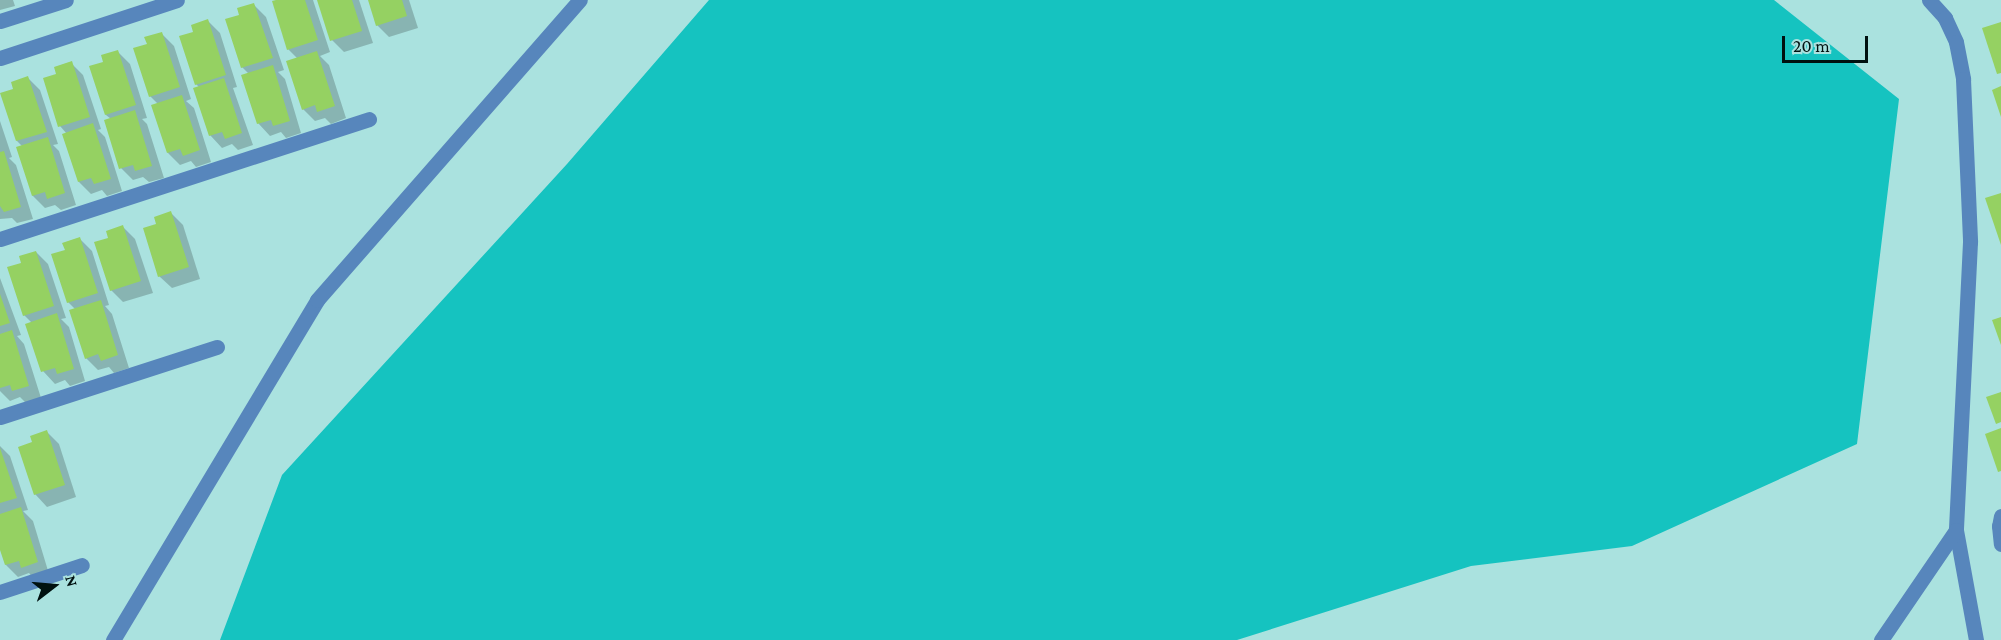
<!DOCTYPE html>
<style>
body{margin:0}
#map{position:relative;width:2001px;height:640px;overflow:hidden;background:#aae2df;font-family:"Crimson Pro",serif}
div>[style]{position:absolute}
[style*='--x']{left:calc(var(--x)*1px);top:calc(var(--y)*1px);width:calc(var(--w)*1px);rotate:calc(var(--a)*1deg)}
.water>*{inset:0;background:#15c3c0}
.shadow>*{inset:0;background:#0003}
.building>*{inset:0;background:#95d162}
.street>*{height:15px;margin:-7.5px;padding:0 7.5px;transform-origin:7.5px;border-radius:7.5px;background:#5786bc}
span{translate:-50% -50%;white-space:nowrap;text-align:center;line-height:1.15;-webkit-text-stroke:6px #aae2df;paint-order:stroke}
.north{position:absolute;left:24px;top:556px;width:60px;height:60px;-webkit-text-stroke:4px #aae2df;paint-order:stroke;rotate:74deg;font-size:16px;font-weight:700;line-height:24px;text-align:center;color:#001110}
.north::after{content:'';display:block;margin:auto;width:21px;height:27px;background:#001110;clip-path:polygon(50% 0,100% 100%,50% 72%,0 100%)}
.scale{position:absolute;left:1782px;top:36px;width:86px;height:27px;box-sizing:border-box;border:3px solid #001110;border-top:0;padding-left:8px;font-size:18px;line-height:21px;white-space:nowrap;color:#001110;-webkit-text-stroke:4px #aae2df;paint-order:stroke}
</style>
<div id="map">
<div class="water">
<div style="clip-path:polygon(709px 0,1774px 0,1899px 99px,1857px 444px,1632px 546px,1471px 566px,1237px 640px,220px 640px,282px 475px,567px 164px)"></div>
</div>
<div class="shadow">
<div style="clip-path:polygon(0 0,13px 0,15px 6px,0 10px)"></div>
<div style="clip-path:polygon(281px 0,313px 0,330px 52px,320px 56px,329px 65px,346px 118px,331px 124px,325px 118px,315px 121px,303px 109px,298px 59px,288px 49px)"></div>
<div style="clip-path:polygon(319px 0,359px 0,373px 43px,344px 52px,332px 40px)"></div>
<div style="clip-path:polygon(369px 0,409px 0,418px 28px,389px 37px,377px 25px)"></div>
<div style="clip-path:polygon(254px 5px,266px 17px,284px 70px,278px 72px,285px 79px,301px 133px,286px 138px,281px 132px,270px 136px,258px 123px,249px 74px,242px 67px,241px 16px)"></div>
<div style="clip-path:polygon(208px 21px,220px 33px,237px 87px,233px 88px,253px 145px,238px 150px,232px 144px,222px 148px,210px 135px,199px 87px,196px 84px,195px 33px)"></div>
<div style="clip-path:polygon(161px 33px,174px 46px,191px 99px,186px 101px,194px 108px,211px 162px,196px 167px,191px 161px,180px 165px,168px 153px,158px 104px,150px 96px,148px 45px)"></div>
<div style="clip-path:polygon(118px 52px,130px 64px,147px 118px,142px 119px,147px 124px,164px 178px,149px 182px,143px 177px,133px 180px,121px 168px,111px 119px,106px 115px,105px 63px)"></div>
<div style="clip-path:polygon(71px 63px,83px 75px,101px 129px,98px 130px,105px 137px,122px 191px,107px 196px,102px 190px,91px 194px,79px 182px,67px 134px,60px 126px,58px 75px)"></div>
<div style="clip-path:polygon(28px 78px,40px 90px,58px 144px,53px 145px,59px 151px,76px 205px,61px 210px,55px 205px,45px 208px,33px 196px,23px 147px,17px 141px,15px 90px)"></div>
<div style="clip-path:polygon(0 121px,12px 157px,9px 158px,16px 165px,33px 219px,17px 223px,12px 218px,0 219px)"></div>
<div style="clip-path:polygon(171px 213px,183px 225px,200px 279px,172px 288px,159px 276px,158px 225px)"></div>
<div style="clip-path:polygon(123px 227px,135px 239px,153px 293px,123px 302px,111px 290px,110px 239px)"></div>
<div style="clip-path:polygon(80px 239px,92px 251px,109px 305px,105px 306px,112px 314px,129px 368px,114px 373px,109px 367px,98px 370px,86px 358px,76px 310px,68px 302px,67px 251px)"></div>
<div style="clip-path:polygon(36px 252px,48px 264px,66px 318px,61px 319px,69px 327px,85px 381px,70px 386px,65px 380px,55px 384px,43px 371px,32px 323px,24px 315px,23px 264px)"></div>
<div style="clip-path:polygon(0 278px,21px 335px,17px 336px,24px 344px,41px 398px,26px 403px,20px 397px,10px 401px,0 391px)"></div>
<div style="clip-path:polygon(47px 432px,59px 444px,76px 497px,47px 507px,35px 494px,34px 443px)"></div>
<div style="clip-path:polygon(0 446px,10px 456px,28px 510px,23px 511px,33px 521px,49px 574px,34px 579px,29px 573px,18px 577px,6px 565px,0 545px)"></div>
</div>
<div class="building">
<div style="clip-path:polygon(276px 0,305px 0,318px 40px,287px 50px,272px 1px)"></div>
<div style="clip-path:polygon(317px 0,352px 0,362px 31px,330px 41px)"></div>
<div style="clip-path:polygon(368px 0,402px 0,407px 16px,376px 26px)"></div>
<div style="clip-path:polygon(254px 3px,273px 58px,241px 68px,225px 19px,239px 15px,237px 8px)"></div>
<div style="clip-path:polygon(208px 19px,226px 75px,195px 85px,179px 36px,193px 32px,191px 25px)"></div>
<div style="clip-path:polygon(2001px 22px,2001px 73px,1997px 74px,1982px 28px)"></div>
<div style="clip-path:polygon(162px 32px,180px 87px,149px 97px,133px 48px,147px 44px,144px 37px)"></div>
<div style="clip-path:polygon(118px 50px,136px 105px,105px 115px,89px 66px,103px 62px,101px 55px)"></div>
<div style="clip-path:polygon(317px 51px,335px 106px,317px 112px,315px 105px,302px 110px,286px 61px)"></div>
<div style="clip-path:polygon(72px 61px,90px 117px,58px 127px,43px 78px,56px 74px,54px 67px)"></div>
<div style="clip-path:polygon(273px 65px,290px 121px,273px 126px,271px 120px,257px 124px,241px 75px)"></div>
<div style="clip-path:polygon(28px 76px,47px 132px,16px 141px,0 93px,13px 89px,11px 82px)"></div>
<div style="clip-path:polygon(224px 78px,242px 133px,225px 139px,222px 132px,209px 136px,193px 88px)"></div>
<div style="clip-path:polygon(2001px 86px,2001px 117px,1992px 90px)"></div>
<div style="clip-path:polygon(182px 95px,200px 150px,183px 156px,180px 149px,167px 153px,151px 105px)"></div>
<div style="clip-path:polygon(135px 110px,152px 166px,135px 171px,133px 165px,119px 169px,104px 120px)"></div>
<div style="clip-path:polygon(93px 123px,111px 179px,94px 184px,91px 178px,78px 182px,62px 134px)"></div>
<div style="clip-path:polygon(48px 137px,65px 193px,47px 199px,45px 192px,32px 196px,16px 147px)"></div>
<div style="clip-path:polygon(4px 151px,21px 207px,4px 212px,0 206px,0 152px)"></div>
<div style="clip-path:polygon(2001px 193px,2001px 245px,1985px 198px)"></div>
<div style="clip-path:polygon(171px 211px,189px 267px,158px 277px,143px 228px,156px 224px,154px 217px)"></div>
<div style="clip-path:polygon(123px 225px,141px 281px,110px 291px,94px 242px,108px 238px,106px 231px)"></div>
<div style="clip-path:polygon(80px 237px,98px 293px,67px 303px,51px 254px,65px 250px,62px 243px)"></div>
<div style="clip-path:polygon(36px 251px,54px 306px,23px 316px,7px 267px,21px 263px,19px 256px)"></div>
<div style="clip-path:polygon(0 294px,10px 323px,0 326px)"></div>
<div style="clip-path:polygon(101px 300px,118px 355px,101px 361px,98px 354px,85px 359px,69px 310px)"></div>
<div style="clip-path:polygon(57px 313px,74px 369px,57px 374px,55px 368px,41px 372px,25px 324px)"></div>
<div style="clip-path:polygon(2001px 317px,2001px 345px,1992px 320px)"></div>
<div style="clip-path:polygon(12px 330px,29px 386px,12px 391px,10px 385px,0 388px,0 334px)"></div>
<div style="clip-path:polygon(2001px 392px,2001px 422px,1996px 424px,1986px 397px)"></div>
<div style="clip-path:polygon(2001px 428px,2001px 471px,1998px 472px,1985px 434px)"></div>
<div style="clip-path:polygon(47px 430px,65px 485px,34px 495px,18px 447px,32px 442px,30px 436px)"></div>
<div style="clip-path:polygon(0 448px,17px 498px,0 503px)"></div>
<div style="clip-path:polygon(21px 507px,38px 562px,21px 568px,19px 561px,5px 565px,0 550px,0 514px)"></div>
</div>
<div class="street">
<div style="--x:1929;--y:0;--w:24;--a:48"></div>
<div style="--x:1945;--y:18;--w:26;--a:65"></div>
<div style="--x:1956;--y:42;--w:38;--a:79"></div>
<div style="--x:1963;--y:79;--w:163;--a:87.5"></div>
<div style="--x:1970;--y:242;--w:288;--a:92.8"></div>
<div style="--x:1956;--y:530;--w:112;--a:79.7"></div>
<div style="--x:0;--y:21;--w:69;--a:-17.7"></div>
<div style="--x:0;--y:58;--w:186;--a:-18.1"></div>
<div style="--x:0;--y:239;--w:388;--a:-18"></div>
<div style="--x:0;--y:417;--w:228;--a:-17.9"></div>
<div style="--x:2001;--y:516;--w:10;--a:101"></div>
<div style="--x:1999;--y:526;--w:18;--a:84"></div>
<div style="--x:0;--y:592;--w:86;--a:-18.2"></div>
<div style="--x:113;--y:640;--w:397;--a:-59"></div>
<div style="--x:317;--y:300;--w:399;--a:-48.8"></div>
<div style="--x:1881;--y:640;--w:133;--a:-55.7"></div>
</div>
<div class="north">N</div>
<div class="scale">20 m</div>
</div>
